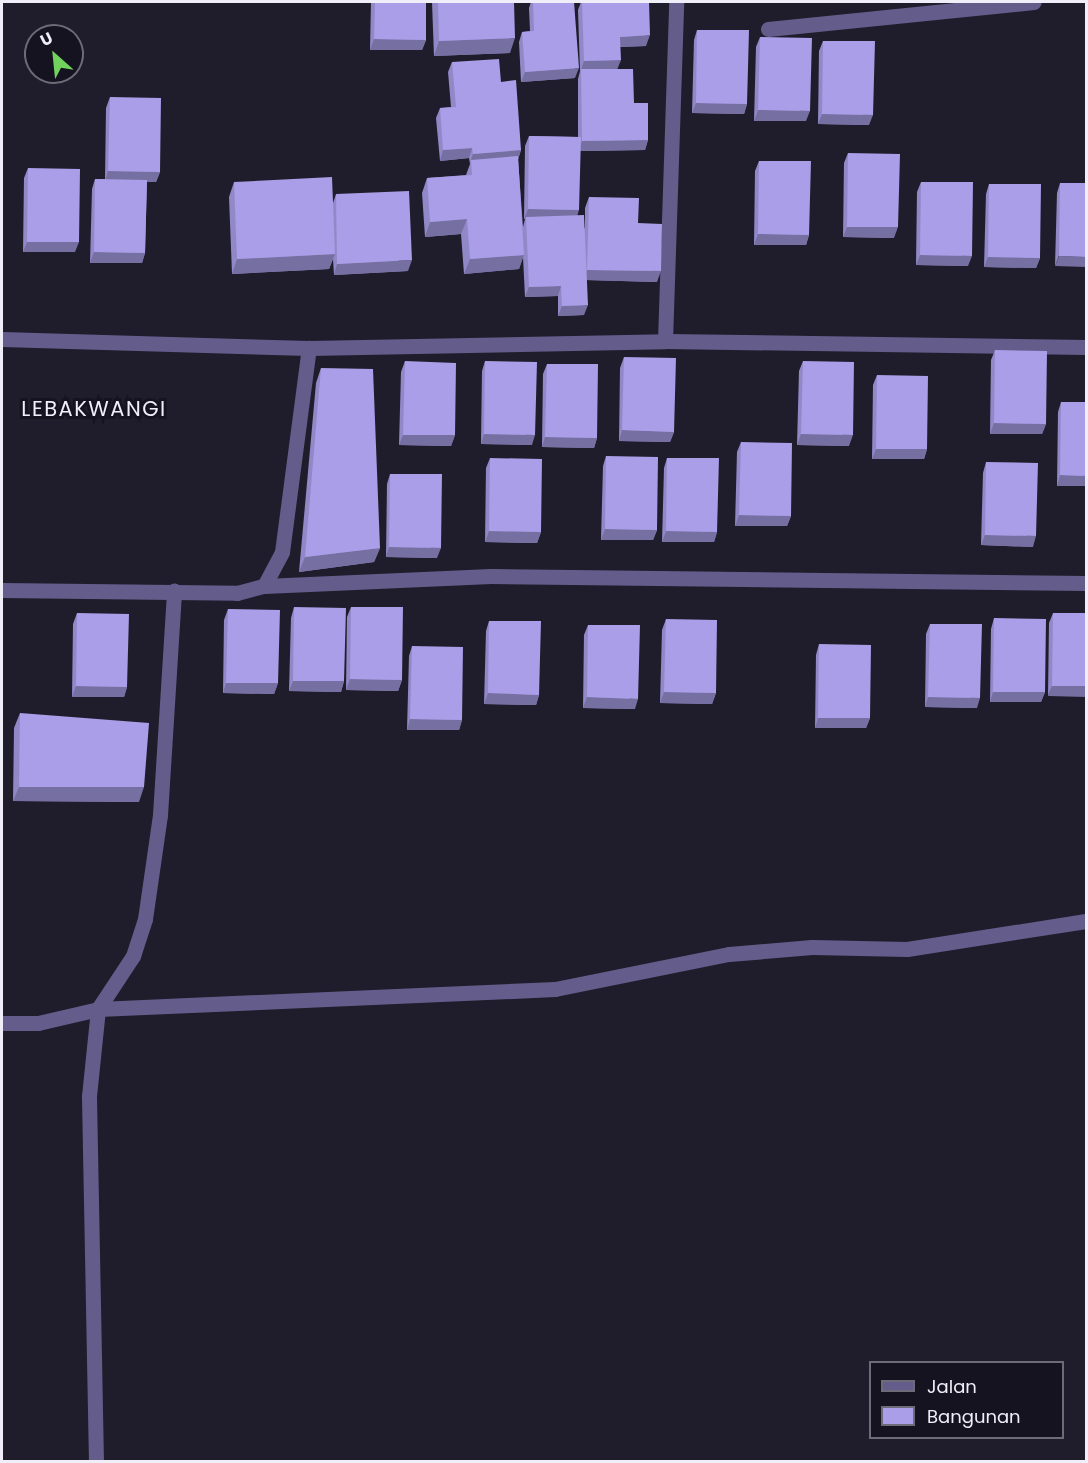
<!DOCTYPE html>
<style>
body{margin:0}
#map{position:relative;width:1088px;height:1463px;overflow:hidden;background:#1f1d2b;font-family:Poppins,sans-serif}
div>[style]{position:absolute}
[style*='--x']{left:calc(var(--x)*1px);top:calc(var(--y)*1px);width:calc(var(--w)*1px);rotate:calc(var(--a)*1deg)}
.minor>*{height:15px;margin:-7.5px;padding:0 7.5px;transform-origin:7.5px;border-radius:7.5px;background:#645d8c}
.wall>*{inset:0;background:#9188c7}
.shaded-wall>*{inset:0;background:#766fa2}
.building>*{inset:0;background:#a99ee7}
span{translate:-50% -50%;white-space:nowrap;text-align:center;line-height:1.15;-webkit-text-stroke:6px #161321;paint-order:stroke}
.quarter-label{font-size:21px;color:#f0eff9;letter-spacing:1.5px}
.frame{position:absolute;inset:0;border:3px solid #f0eff9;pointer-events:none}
.legend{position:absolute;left:869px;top:1361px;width:195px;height:78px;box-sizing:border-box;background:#161321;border:2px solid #6d6b77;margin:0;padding:8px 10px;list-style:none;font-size:18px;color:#f0eff9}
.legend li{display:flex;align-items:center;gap:12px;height:30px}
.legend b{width:30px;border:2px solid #6d6b77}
.north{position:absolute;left:24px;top:24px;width:60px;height:60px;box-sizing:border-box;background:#161321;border:2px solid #6d6b77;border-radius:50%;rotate:333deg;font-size:16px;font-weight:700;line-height:24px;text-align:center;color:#f0eff9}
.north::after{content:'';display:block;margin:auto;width:21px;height:27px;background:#71d35e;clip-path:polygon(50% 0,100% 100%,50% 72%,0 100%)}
</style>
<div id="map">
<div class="minor">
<div style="--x:768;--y:29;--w:267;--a:-5.8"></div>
<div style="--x:2;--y:339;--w:307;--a:1.7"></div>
<div style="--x:309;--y:348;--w:356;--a:-1.1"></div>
<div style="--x:665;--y:341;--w:421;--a:0.8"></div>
<div style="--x:665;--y:341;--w:339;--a:-88.1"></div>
<div style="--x:264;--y:586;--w:227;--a:-2.5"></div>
<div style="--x:491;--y:576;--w:595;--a:0.67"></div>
<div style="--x:2;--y:590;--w:235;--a:0.7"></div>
<div style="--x:237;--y:593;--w:28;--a:-15"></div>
<div style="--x:264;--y:586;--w:38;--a:-62"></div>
<div style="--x:282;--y:552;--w:206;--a:-82.5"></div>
<div style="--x:2;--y:1023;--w:36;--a:0"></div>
<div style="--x:38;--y:1023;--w:62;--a:-13.1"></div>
<div style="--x:98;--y:1009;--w:64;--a:-56.6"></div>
<div style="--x:133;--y:956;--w:39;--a:-72"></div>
<div style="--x:145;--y:919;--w:105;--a:-81.8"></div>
<div style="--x:160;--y:815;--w:225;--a:-86.4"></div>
<div style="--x:96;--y:1462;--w:366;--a:-91.1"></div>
<div style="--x:89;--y:1096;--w:87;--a:-84.1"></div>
<div style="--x:98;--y:1009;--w:457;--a:-2.5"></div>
<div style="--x:555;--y:989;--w:177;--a:-11.4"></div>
<div style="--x:729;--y:954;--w:83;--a:-4.8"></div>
<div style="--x:812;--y:947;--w:95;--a:1.2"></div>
<div style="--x:907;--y:949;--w:181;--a:-8.9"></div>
</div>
<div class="wall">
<div style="clip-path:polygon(371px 2px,426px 2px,426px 40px,422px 50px,370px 50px)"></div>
<div style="clip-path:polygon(432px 2px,514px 2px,510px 53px,434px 56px)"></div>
<div style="clip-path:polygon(531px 2px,574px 2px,575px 78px,521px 82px,519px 42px,522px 32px,530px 31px,529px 8px)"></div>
<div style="clip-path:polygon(581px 2px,649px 2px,646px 46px,620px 47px,617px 69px,634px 103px,648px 140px,645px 150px,580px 151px,577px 215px,585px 229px,585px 208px,589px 197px,638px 223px,657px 282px,587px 280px,584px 315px,558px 316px,558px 296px,525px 297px,523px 257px,519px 269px,464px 274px,461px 234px,425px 237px,422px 193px,427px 178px,466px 175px,470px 164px,469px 158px,440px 161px,436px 118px,440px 108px,451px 107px,448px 72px,452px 62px,501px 82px,521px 150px,518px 159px,523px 227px,525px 219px,524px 219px,525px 146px,529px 136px,578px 137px,578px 79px,580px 71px,578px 10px)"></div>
<div style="clip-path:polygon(697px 30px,747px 104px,744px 114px,692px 113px,694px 40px)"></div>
<div style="clip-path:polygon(760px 37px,806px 121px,754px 121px,756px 47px)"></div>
<div style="clip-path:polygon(823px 41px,869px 125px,818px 124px,819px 51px)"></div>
<div style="clip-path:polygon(110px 97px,160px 172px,156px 182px,147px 182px,145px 253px,142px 263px,90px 263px,92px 189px,95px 179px,105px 179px,106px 108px)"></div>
<div style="clip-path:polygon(848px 153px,894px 238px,843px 237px,844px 163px)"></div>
<div style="clip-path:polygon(759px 161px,809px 235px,806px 245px,754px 245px,755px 171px)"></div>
<div style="clip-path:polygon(28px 168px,75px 252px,23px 252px,24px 178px)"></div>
<div style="clip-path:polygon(234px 182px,333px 203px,336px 194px,408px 271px,334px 275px,333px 259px,329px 269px,232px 274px,229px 197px)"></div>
<div style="clip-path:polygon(921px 182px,968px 266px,916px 265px,917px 192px)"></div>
<div style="clip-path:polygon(1060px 183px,1086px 183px,1055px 266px,1057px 193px)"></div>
<div style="clip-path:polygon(989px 184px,1040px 258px,1036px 268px,984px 267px,986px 194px)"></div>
<div style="clip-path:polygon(995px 350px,1046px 424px,1042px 434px,990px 434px,991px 360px)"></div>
<div style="clip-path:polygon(624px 357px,674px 432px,670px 442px,619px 441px,620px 368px)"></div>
<div style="clip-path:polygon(405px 361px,455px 435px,451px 446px,399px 445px,401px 372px)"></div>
<div style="clip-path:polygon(485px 361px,532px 445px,481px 444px,482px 371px)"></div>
<div style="clip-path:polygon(803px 361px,849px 446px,797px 445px,799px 371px)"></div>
<div style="clip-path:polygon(547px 364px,597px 438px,594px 448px,542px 447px,543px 374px)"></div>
<div style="clip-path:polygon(321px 368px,380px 548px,374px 562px,299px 572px,316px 383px)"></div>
<div style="clip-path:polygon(877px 375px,927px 449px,924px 459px,872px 459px,873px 385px)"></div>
<div style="clip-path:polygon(1061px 402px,1086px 486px,1057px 486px,1058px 412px)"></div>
<div style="clip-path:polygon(741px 442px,791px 516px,787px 526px,735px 526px,737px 452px)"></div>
<div style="clip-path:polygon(606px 456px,657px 530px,653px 540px,601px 540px,603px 466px)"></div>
<div style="clip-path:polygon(490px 458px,541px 532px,537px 543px,485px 542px,486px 468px)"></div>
<div style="clip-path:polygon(667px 458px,717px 532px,714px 542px,662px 542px,664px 468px)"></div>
<div style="clip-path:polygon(986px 462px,1033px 547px,981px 545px,983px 473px)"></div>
<div style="clip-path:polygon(390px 474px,437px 558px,386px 557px,387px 484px)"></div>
<div style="clip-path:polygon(294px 607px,344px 681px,341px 692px,289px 691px,291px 618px)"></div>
<div style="clip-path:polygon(351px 607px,402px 680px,398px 691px,346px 690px,347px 617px)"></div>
<div style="clip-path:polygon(228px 609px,278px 683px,274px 694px,223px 693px,224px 620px)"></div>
<div style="clip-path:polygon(77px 613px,127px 687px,124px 697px,72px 697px,73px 624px)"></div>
<div style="clip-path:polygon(1053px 613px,1086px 613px,1048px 696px,1049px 623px)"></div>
<div style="clip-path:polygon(994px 618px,1045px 692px,1041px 702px,990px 702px,991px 629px)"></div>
<div style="clip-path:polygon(666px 619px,716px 693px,712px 704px,660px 703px,662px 630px)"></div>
<div style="clip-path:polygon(489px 621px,539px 695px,536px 705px,484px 704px,486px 631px)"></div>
<div style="clip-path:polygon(930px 624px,977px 708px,925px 707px,926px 634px)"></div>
<div style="clip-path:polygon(588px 625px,635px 709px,583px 708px,584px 635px)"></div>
<div style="clip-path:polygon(819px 644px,870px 718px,866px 728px,815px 728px,816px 655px)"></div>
<div style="clip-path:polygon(412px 646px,462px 720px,459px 730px,407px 730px,409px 656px)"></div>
<div style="clip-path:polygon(20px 713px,139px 802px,13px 801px,14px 728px)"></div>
</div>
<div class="shaded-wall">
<div style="clip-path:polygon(650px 35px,646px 46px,616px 47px,620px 37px)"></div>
<div style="clip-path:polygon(515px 38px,510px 53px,434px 56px,439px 41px)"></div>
<div style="clip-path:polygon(374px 39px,426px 40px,422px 50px,370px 50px)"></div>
<div style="clip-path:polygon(621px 60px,617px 70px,581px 70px,584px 61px)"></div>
<div style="clip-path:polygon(579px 68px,575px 78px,521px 82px,525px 72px)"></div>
<div style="clip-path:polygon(696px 103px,747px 104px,744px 114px,692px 113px)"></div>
<div style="clip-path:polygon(758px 110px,810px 111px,806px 121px,754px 121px)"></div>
<div style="clip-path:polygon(822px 114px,873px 115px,869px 125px,818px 124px)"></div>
<div style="clip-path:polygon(648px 140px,645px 150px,578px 151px,582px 141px)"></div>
<div style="clip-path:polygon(472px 148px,469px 158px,440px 161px,443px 150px)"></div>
<div style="clip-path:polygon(521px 150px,518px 160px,471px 160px,473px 154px)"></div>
<div style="clip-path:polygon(108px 171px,160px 172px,156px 182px,105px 181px)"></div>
<div style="clip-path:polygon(528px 209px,579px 210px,576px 220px,526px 217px,525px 219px,524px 219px)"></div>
<div style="clip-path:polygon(467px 219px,461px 234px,425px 237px,430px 222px)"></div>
<div style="clip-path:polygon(847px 227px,898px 227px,894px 238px,843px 237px)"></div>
<div style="clip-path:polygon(758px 234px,809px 235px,806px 245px,754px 245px)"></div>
<div style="clip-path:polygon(27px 242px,79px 242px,75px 252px,23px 252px)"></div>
<div style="clip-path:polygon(94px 252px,145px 253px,142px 263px,90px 263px)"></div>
<div style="clip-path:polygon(335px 254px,329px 269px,232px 274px,237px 259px)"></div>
<div style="clip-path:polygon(524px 255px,519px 269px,464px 274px,470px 259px)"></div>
<div style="clip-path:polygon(920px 255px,972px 256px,968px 266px,916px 265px)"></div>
<div style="clip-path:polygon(1059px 256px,1086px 257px,1086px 267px,1055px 266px)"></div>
<div style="clip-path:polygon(988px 257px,1040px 258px,1036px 268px,984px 267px)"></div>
<div style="clip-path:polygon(412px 260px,408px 271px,334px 275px,337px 264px)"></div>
<div style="clip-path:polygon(587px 270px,661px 271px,657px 282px,584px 280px)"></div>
<div style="clip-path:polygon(561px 286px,558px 296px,525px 297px,529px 287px)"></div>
<div style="clip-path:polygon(588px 305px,584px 315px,558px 316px,562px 306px)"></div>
<div style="clip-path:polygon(994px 423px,1046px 424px,1042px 434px,990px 434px)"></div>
<div style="clip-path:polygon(622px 430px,674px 432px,670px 442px,619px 441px)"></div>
<div style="clip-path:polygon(484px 434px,535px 435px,532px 445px,481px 444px)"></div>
<div style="clip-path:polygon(801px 434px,853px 435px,849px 446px,797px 445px)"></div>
<div style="clip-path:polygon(403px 435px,455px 435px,451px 446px,399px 445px)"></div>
<div style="clip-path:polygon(545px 437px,597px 438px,594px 448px,542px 447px)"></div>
<div style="clip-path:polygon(876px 449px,927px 449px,924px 459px,872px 459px)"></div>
<div style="clip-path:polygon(1060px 475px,1086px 476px,1086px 486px,1057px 486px)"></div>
<div style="clip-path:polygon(739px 515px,791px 516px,787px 526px,735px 526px)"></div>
<div style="clip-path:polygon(605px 529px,657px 530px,653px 540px,601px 540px)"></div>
<div style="clip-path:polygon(489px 531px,541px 532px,537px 543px,485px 542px)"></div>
<div style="clip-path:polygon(666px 531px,717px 532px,714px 542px,662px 542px)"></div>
<div style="clip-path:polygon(985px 535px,1036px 536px,1033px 547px,981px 545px)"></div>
<div style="clip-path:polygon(389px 547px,441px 548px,437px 558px,386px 557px)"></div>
<div style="clip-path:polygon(380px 548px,374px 562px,299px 572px,305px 557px)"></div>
<div style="clip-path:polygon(350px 679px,402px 680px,398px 691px,346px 690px)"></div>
<div style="clip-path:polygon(293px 681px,344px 681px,341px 692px,289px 691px)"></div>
<div style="clip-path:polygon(226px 683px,278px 683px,274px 694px,223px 693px)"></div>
<div style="clip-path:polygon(76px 686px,127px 687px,124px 697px,72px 697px)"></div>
<div style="clip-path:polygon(1052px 686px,1086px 686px,1086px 697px,1048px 696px)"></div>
<div style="clip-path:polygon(664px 692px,716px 693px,712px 704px,660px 703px)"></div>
<div style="clip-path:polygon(993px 692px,1045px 692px,1041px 702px,990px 702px)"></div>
<div style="clip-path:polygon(488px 693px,539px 695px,536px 705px,484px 704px)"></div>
<div style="clip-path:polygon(587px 697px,638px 699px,635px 709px,583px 708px)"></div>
<div style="clip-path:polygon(928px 697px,980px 698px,977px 708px,925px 707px)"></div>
<div style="clip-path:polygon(818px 718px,870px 718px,866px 728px,815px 728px)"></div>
<div style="clip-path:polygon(410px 719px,462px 720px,459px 730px,407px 730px)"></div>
<div style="clip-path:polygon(19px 787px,144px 787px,139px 802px,13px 801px)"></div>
</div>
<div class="building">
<div style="clip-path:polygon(375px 2px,426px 2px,426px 40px,374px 39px)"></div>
<div style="clip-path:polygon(438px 2px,514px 2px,515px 38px,439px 41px)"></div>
<div style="clip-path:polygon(533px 2px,574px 2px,579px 68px,525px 72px,522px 32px,534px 31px)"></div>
<div style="clip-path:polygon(582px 2px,649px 2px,650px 35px,620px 37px,621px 60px,584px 61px)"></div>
<div style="clip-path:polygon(697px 30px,749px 30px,747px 104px,696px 103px)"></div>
<div style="clip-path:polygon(760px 37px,812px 38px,810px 111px,758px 110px)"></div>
<div style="clip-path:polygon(823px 41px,875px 41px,873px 115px,822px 114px)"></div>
<div style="clip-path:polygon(499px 59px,501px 82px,516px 80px,521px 150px,473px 154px,472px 148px,443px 150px,440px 108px,456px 107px,452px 62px)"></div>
<div style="clip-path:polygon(581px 69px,633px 69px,634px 103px,648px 103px,648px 140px,582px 141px)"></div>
<div style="clip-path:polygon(110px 97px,161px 98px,160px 172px,108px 171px)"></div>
<div style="clip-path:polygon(529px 136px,581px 137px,579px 210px,528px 209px)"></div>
<div style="clip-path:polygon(848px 153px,900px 154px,898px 227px,847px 227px)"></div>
<div style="clip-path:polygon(518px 156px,524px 255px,470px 259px,467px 219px,430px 222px,427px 178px,472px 175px,471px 160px)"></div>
<div style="clip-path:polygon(759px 161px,811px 161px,809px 235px,758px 234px)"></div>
<div style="clip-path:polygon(28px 168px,80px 169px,79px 242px,27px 242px)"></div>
<div style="clip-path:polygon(332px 177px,335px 254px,237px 259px,234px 182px)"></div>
<div style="clip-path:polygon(95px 179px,147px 180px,145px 253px,94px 252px)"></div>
<div style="clip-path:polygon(921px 182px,973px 182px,972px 256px,920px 255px)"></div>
<div style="clip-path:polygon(1060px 183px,1086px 183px,1086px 257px,1059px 256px)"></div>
<div style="clip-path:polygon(989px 184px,1041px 184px,1040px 258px,988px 257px)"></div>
<div style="clip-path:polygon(409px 191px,412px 260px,337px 264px,336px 194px)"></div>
<div style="clip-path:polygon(589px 197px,639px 198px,638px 223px,662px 224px,661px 271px,587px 270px)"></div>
<div style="clip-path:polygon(584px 215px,588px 305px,562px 306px,561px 286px,529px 287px,526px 217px)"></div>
<div style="clip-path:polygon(995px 350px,1047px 351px,1046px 424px,994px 423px)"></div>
<div style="clip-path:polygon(624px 357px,676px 358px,674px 432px,622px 430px)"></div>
<div style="clip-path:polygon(405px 361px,456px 363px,455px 435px,403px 435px)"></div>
<div style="clip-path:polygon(485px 361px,537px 362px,535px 435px,484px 434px)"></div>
<div style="clip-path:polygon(803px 361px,854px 362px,853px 435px,801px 434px)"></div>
<div style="clip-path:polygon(547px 364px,598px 364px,597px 438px,545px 437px)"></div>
<div style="clip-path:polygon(321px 368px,373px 369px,380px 548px,305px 557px)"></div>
<div style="clip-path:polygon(877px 375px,928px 376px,927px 449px,876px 449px)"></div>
<div style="clip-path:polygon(1061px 402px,1086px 402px,1086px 476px,1060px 475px)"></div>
<div style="clip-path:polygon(741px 442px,792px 443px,791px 516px,739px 515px)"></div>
<div style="clip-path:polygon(606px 456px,658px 457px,657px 530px,605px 529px)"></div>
<div style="clip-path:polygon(490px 458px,542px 459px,541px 532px,489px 531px)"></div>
<div style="clip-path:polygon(667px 458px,719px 458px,717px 532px,666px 531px)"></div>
<div style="clip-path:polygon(986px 462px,1038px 463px,1036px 536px,985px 535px)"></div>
<div style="clip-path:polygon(390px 474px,442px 474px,441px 548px,389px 547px)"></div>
<div style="clip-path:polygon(294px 607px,346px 608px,344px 681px,293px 681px)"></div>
<div style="clip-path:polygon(351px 607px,403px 607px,402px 680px,350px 679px)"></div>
<div style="clip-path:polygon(228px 609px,280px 610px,278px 683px,226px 683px)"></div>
<div style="clip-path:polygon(77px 613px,129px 614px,127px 687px,76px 686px)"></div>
<div style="clip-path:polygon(1053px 613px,1086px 613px,1086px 686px,1052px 686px)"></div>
<div style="clip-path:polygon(994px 618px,1046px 619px,1045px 692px,993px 692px)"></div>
<div style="clip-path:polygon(666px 619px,717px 620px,716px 693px,664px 692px)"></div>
<div style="clip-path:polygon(489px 621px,541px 621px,539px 695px,488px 693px)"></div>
<div style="clip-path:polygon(930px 624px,982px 624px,980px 698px,928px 697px)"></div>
<div style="clip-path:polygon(588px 625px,640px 625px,638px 699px,587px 697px)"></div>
<div style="clip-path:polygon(819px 644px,871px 645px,870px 718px,818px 718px)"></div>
<div style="clip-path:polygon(412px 646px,463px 647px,462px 720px,410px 719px)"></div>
<div style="clip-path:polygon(20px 713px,149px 723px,144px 787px,19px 787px)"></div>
</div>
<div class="quarter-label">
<span style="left:94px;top:409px">LEBAKWANGI</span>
</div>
<div class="frame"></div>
<ul class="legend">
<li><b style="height:8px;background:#645d8c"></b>Jalan</li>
<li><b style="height:16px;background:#a99ee7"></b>Bangunan</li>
</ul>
<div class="north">U</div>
</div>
